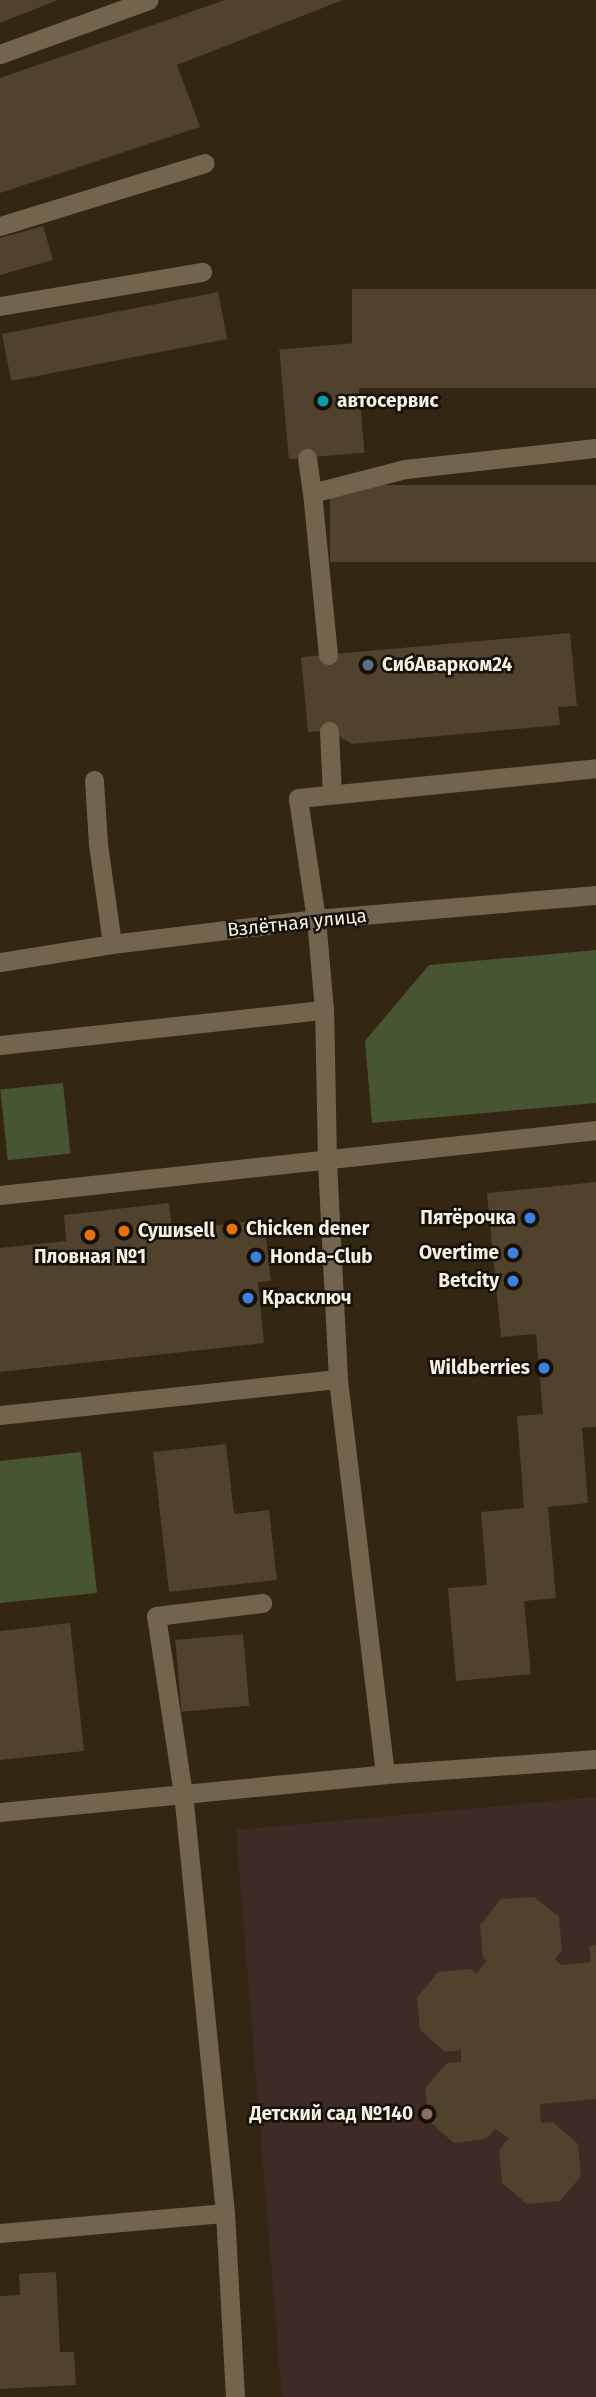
<!DOCTYPE html>
<html>
<head>
<meta charset="utf-8">
<style>
  body { margin:0 }
  #map { position:relative; width:596px; height:2397px; overflow:hidden; background:#332612; font-family:"Fira Sans",sans-serif }
  div>[style] { position:absolute }
  .education>* { inset:0; background:#3e2b25 }
  .green>* { inset:0; background:#485533; transform-origin:0 0 }
  .building>* { inset:0; background:#50422d; transform-origin:0 0 }
  .service>* { height:19px; margin:-9.5px; padding:0 9.5px; transform-origin:9.5px; border-radius:9.5px; background:#73644e }
  .secondary>* { height:19px; margin:-9.5px; padding:0 9.5px; transform-origin:9.5px; border-radius:9.5px; background:#73644e }
  .dots>* { width:19px; height:19px; translate:-50% -50%; box-sizing:border-box; border:4px solid #161108; border-radius:50% }
  span { translate:-50% -50%; white-space:nowrap; text-align:center; line-height:1.15; -webkit-text-stroke:5px #161108; paint-order:stroke }
  .poi-label { font-size:19px; color:#f8f0e3; font-weight:700 }
  .left { translate:0 -50%; text-align:left }
  .right { translate:-100% -50%; text-align:right }
  .street-label { font-size:19px; color:#f8f0e3 }
</style>
</head>
<body>
<div id="map">
  <div class="education">
    <div style="clip-path:polygon(596px 1797px,596px 2397px,282px 2397px,236px 1830px)"></div>
  </div>
  <div class="green">
    <div style="clip-path:polygon(596px 950px,596px 1103px,372px 1123px,365px 1041px,429px 965px)"></div>
    <div style="left:63px;top:1083px;width:71px;height:63px;rotate:84deg"></div>
    <div style="clip-path:polygon(81px 1452px,97px 1593px,0 1603px,0 1461px)"></div>
  </div>
  <div class="building">
    <div style="clip-path:polygon(0 0,58px 0,0 23px)"></div>
    <div style="clip-path:polygon(225px 0,343px 0,177px 65px,200px 127px,0 193px,0 78px)"></div>
    <div style="clip-path:polygon(43px 226px,53px 260px,0 275px,0 238px)"></div>
    <div style="left:596px;top:289px;width:99px;height:244px;rotate:90deg"></div>
    <div style="left:218px;top:292px;width:48px;height:220px;rotate:79deg"></div>
    <div style="left:355px;top:343px;width:110px;height:76px;rotate:85deg"></div>
    <div style="left:596px;top:485px;width:77px;height:266px;rotate:90deg"></div>
    <div style="clip-path:polygon(570px 633px,577px 706px,558px 707px,560px 725px,352px 744px,329px 731px,308px 732px,301px 657px)"></div>
    <div style="clip-path:polygon(596px 1182px,596px 1427px,582px 1428px,588px 1503px,548px 1507px,556px 1598px,524px 1601px,531px 1674px,456px 1681px,448px 1588px,487px 1585px,481px 1512px,524px 1508px,517px 1416px,543px 1414px,536px 1334px,501px 1337px,487px 1193px)"></div>
    <div style="clip-path:polygon(169px 1203px,172px 1230px,264px 1220px,271px 1281px,258px 1282px,264px 1343px,0 1372px,0 1248px,66px 1241px,64px 1215px)"></div>
    <div style="clip-path:polygon(226px 1444px,234px 1514px,269px 1510px,277px 1580px,169px 1592px,153px 1452px)"></div>
    <div style="clip-path:polygon(70px 1623px,84px 1751px,0 1760px,0 1631px)"></div>
    <div style="left:243px;top:1634px;width:72px;height:68px;rotate:85deg"></div>
    <div style="clip-path:polygon(534px 1897px,559px 1917px,562px 1950px,555px 1959px,561px 1965px,591px 1962px,589px 1946px,596px 1945px,596px 2099px,540px 2104px,541px 2123px,553px 2122px,578px 2144px,581px 2176px,560px 2201px,527px 2204px,502px 2183px,499px 2150px,509px 2138px,495px 2129px,486px 2139px,454px 2143px,429px 2121px,425px 2088px,447px 2063px,461px 2062px,461px 2050px,445px 2052px,420px 2030px,417px 1998px,438px 1972px,471px 1969px,476px 1974px,487px 1961px,483px 1958px,480px 1925px,501px 1899px)"></div>
    <div style="clip-path:polygon(56px 2272px,60px 2352px,74px 2352px,76px 2385px,0 2389px,0 2296px,20px 2295px,19px 2274px)"></div>
  </div>
  <div class="service">
    <div style="left:0;top:54px;width:158px;rotate:-20deg"></div>
    <div style="left:0;top:226px;width:214px;rotate:-17.1deg"></div>
    <div style="left:0;top:306px;width:205px;rotate:-9.6deg"></div>
    <div style="left:307px;top:458px;width:35px;rotate:82deg"></div>
    <div style="left:328px;top:655px;width:163px;rotate:-95.6deg"></div>
    <div style="left:312px;top:493px;width:96px;rotate:-14.5deg"></div>
    <div style="left:405px;top:469px;width:192px;rotate:-6.3deg"></div>
    <div style="left:329px;top:731px;width:63px;rotate:87.3deg"></div>
    <div style="left:94px;top:780px;width:64px;rotate:86.4deg"></div>
    <div style="left:98px;top:844px;width:101px;rotate:82deg"></div>
    <div style="left:0;top:1045px;width:326px;rotate:-6.2deg"></div>
    <div style="left:0;top:1195px;width:600px;rotate:-6.22deg"></div>
    <div style="left:0;top:1415px;width:340px;rotate:-6.1deg"></div>
    <div style="left:385px;top:1774px;width:398px;rotate:-96.8deg"></div>
    <div style="left:338px;top:1379px;width:219px;rotate:-92.9deg"></div>
    <div style="left:327px;top:1160px;width:150px;rotate:-91.1deg"></div>
    <div style="left:324px;top:1010px;width:91px;rotate:-95deg"></div>
    <div style="left:316px;top:919px;width:122px;rotate:-98.5deg"></div>
    <div style="left:298px;top:798px;width:300px;rotate:-5.7deg"></div>
    <div style="left:0;top:1812px;width:387px;rotate:-5.6deg"></div>
    <div style="left:385px;top:1774px;width:212px;rotate:-4.1deg"></div>
    <div style="left:0;top:2233px;width:226px;rotate:-5.1deg"></div>
    <div style="left:235px;top:2397px;width:184px;rotate:-93.1deg"></div>
    <div style="left:225px;top:2213px;width:421px;rotate:-95.7deg"></div>
    <div style="left:183px;top:1794px;width:180px;rotate:-98.6deg"></div>
    <div style="left:156px;top:1616px;width:107px;rotate:-7deg"></div>
  </div>
  <div class="secondary">
    <div style="left:0;top:962px;width:113px;rotate:-9.1deg"></div>
    <div style="left:112px;top:944px;width:206px;rotate:-7deg"></div>
    <div style="left:316px;top:919px;width:281px;rotate:-4.9deg"></div>
  </div>
  <div class="dots">
    <div style="left:323px;top:401px;background:#0f9aa8"></div>
    <div style="left:368px;top:665px;background:#5c6f8a"></div>
    <div style="left:530px;top:1218px;background:#3f7fe0"></div>
    <div style="left:232px;top:1229px;background:#e8710a"></div>
    <div style="left:124px;top:1231px;background:#e8710a"></div>
    <div style="left:90px;top:1235px;background:#e8710a"></div>
    <div style="left:513px;top:1253px;background:#3f7fe0"></div>
    <div style="left:256px;top:1257px;background:#3f7fe0"></div>
    <div style="left:513px;top:1281px;background:#3f7fe0"></div>
    <div style="left:248px;top:1298px;background:#3f7fe0"></div>
    <div style="left:544px;top:1368px;background:#3f7fe0"></div>
    <div style="left:427px;top:2114px;background:#8d6e63"></div>
  </div>
  <div class="poi-label">
    <span class="left" style="left:337px;top:401px">автосервис</span>
    <span class="left" style="left:382px;top:665px">СибАварком24</span>
    <span class="right" style="left:516px;top:1218px">Пятёрочка</span>
    <span class="left" style="left:246px;top:1229px">Chicken dener</span>
    <span class="left" style="left:138px;top:1231px">Сушиsell</span>
    <span class="right" style="left:499px;top:1253px">Overtime</span>
    <span style="left:90px;top:1257px">Пловная №1</span>
    <span class="left" style="left:270px;top:1257px">Honda-Club</span>
    <span class="right" style="left:499px;top:1281px">Betcity</span>
    <span class="left" style="left:262px;top:1298px">Красключ</span>
    <span class="right" style="left:530px;top:1368px">Wildberries</span>
    <span class="right" style="left:413px;top:2114px">Детский сад №140</span>
  </div>
  <div class="street-label">
    <span style="left:297px;top:923px;rotate:-6deg">Взлётная улица</span>
  </div>
</div>
</body>
</html>
